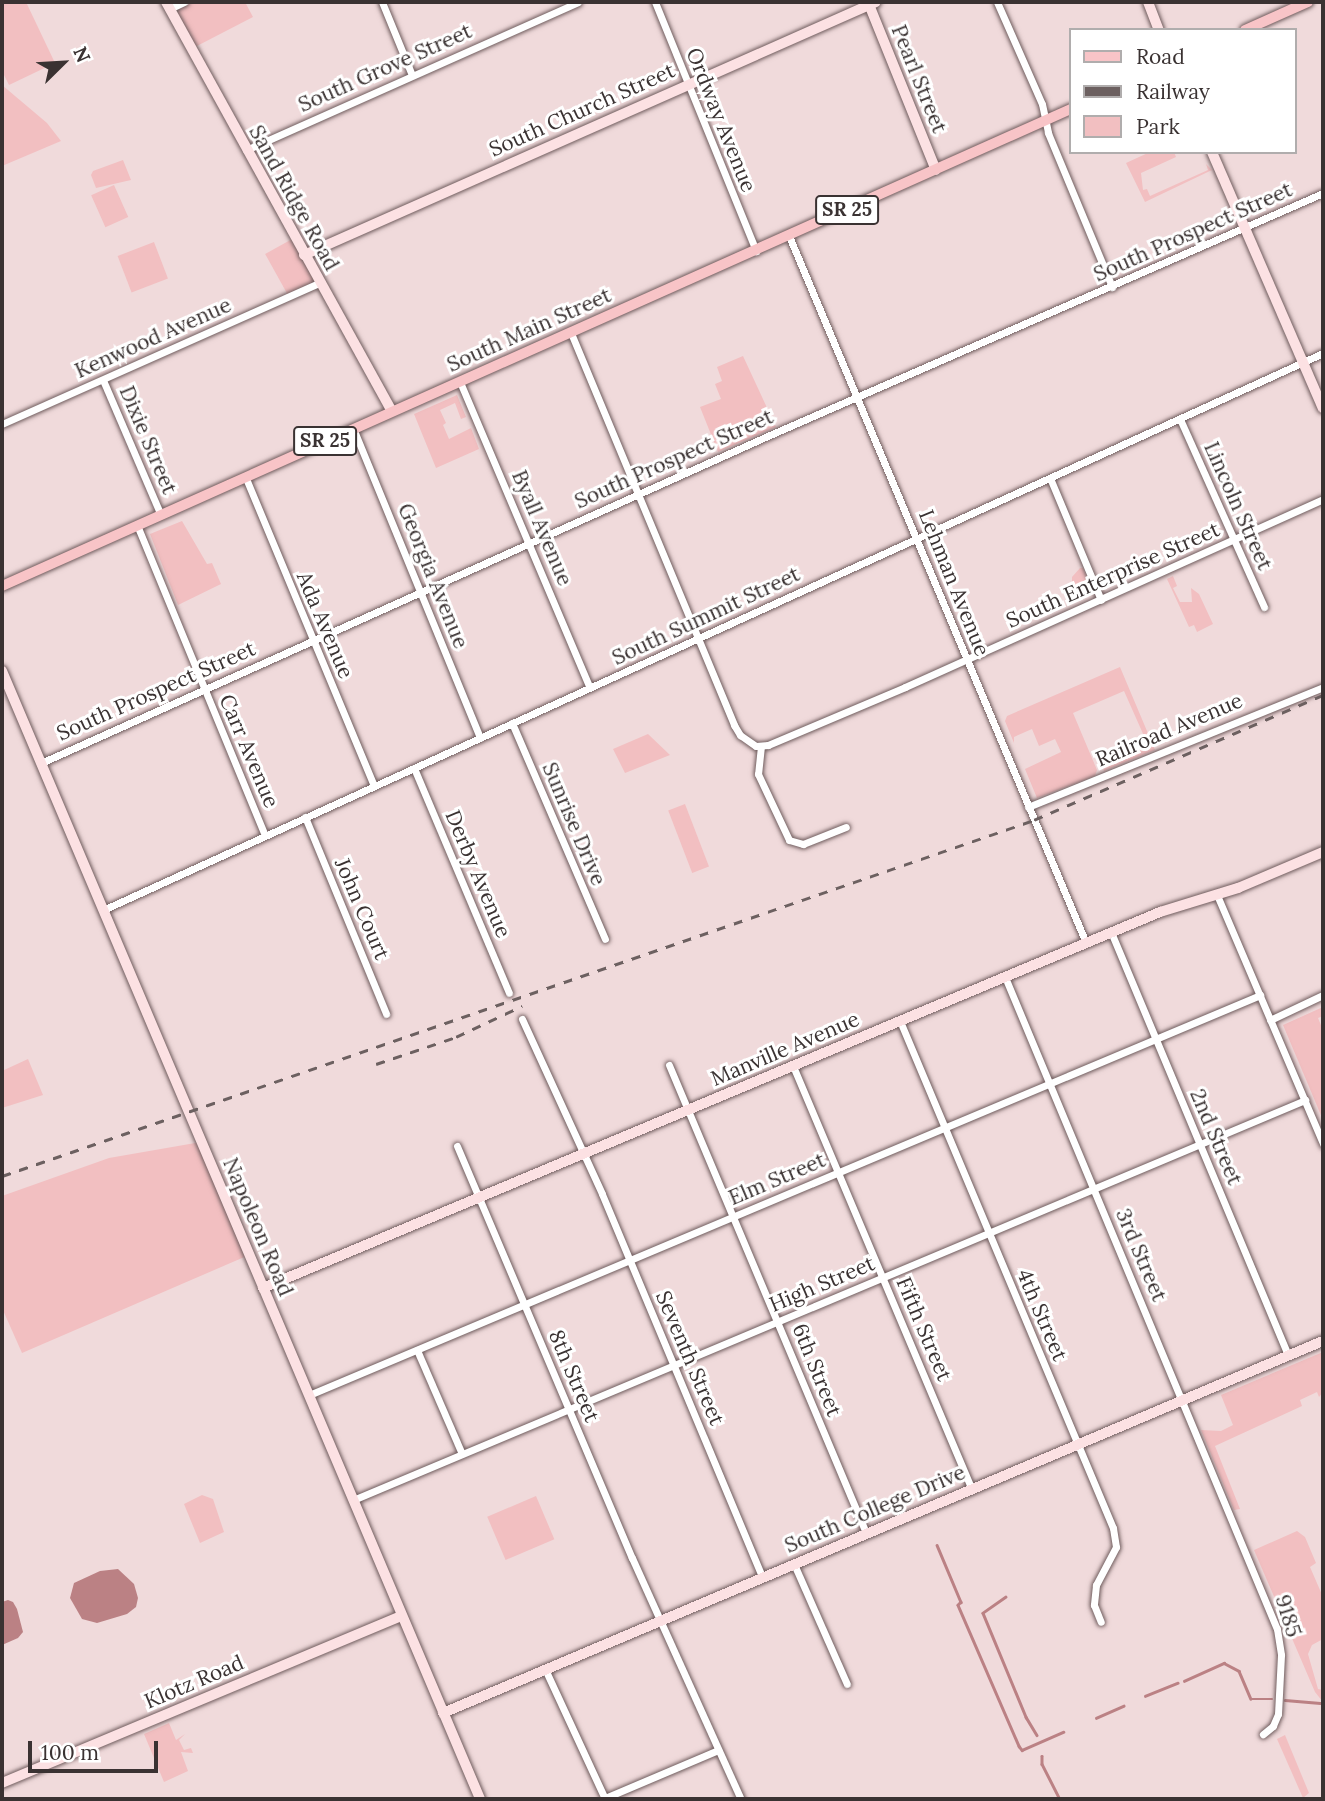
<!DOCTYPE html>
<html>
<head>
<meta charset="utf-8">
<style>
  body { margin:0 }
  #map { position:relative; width:1325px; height:1801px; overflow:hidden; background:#f0dadb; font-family:Lora,serif }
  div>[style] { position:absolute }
  .green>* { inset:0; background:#f2bfc1; transform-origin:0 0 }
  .water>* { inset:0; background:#bb8184 }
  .stream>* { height:2.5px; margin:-1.25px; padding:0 1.25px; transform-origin:1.25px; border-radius:1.25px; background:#bb8184 }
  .roads { filter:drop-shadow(0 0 2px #6f5c5d) drop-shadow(0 0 2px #6f5c5d) }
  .street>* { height:7px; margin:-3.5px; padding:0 3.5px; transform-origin:3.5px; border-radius:3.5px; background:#fff }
  .secondary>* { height:10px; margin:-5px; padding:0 5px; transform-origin:5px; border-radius:5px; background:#fce1e3 }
  .primary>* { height:10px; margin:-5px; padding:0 5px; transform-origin:5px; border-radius:5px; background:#f8c4c7 }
  .rail>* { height:2.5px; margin-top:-1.25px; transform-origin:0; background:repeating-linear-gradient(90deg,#6c6060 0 9px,transparent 0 18px) }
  span { translate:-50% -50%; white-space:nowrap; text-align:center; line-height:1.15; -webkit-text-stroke:6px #fff; paint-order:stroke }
  .shield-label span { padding:2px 5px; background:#fff; border:2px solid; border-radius:5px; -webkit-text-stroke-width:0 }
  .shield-label { font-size:19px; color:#3a3232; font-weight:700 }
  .street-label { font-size:21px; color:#3a3232 }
  .frame { position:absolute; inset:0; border:4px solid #3a3232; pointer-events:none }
  .legend { position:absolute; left:1069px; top:28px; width:228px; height:126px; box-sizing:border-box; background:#fff; border:2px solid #b0adad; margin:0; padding:9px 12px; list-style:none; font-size:21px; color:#3a3232 }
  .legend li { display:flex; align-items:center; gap:14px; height:35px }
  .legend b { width:35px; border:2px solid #b0adad }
  .north { position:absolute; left:28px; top:28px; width:70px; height:70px; -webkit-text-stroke:5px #fff; paint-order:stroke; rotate:66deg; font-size:19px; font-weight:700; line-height:28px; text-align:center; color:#3a3232 }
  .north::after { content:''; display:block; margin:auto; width:24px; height:32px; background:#3a3232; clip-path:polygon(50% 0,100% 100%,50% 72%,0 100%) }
  .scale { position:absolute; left:28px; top:1741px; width:130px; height:32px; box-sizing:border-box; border:4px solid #3a3232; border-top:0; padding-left:9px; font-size:21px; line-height:24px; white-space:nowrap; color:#3a3232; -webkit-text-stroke:5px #fff; paint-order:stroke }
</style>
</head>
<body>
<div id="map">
  <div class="green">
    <div style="clip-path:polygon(2px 2px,26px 2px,55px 63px,9px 85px,2px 71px)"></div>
    <div style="clip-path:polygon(190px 2px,245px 2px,253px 17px,195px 47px,177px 14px,180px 7px)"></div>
    <div style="clip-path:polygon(2px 85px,47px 123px,61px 141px,2px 166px)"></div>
    <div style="clip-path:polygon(1150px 152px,1174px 152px,1176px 157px,1141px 173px,1143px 190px,1147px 189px,1150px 196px,1208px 170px,1206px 164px,1212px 170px,1145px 202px,1126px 163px)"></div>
    <div style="clip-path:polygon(123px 160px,131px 180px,96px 188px,91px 175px,93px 171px)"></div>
    <div style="left:114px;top:185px;width:35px;height:25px;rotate:66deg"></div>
    <div style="left:294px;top:238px;width:51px;height:33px;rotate:61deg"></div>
    <div style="left:154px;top:242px;width:39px;height:39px;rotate:69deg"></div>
    <div style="clip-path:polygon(743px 356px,776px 427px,718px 452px,700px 407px,721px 399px,715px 384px,722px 381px,717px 367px)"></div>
    <div style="clip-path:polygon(457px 395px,466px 417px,461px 419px,455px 403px,440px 410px,446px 423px,443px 425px,449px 439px,471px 428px,479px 449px,436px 468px,414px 414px)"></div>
    <div style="clip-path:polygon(182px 521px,207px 564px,212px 563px,221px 584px,178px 605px,150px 534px)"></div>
    <div style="clip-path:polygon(1080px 568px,1083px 568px,1093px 593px,1072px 602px,1066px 589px,1072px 586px,1072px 577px)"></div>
    <div style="clip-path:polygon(1173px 576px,1177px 586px,1173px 588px,1180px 602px,1192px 602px,1191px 588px,1199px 594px,1213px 624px,1197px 632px,1194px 625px,1189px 627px,1167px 579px)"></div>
    <div style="clip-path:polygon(1120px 667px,1155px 750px,1104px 771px,1102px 765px,1148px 745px,1124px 691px,1073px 713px,1097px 770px,1095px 776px,1037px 798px,1025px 769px,1061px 752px,1055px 739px,1039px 746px,1032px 729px,1014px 737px,1014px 743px,1005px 721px,1007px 716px)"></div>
    <div style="clip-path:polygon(648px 734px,670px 755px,625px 773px,613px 749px)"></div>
    <div style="left:685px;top:804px;width:67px;height:18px;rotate:69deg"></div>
    <div style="clip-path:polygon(1323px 1007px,1323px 1016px,1318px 1018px,1323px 1030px,1323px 1120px,1283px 1025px)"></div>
    <div style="clip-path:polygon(28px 1059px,43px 1095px,2px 1108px,2px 1071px)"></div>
    <div style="clip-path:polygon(201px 1142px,249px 1255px,22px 1353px,2px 1308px,2px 1196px,109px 1158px)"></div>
    <div style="clip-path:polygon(1323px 1352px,1323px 1392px,1319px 1397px,1317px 1392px,1300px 1400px,1302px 1406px,1215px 1446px,1240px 1509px,1234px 1510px,1201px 1430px,1221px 1431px,1233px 1425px,1221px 1395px)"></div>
    <div style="clip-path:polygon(202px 1495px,213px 1499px,224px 1532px,200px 1543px,184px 1504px)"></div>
    <div style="left:536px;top:1496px;width:47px;height:53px;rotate:67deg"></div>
    <div style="clip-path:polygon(1297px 1531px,1305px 1537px,1316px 1563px,1310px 1567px,1323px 1597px,1323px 1639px,1312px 1645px,1308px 1654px,1318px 1689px,1323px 1690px,1323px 1702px,1315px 1692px,1254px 1550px)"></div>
    <div style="clip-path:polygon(169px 1723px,176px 1740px,185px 1734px,179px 1740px,184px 1750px,191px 1748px,193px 1753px,181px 1752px,188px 1771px,164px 1782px,144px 1734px)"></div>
    <div style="clip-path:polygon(1285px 1735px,1309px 1793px,1303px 1798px,1277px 1739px)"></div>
  </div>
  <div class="water">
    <div style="clip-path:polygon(118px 1569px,134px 1584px,138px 1598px,136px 1607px,127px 1614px,97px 1623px,82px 1619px,70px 1598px,74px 1583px,100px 1571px)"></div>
    <div style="clip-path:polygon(8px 1600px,13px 1602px,17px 1609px,23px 1632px,18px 1638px,2px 1645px,2px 1602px)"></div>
  </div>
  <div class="stream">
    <div style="left:937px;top:1545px;width:62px;rotate:67.2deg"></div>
    <div style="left:961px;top:1602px;width:4px;rotate:135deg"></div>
    <div style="left:958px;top:1605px;width:154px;rotate:66.6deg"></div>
    <div style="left:1019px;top:1746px;width:5px;rotate:53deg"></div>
    <div style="left:1022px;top:1750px;width:45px;rotate:-23.7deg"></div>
    <div style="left:1006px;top:1597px;width:28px;rotate:145deg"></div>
    <div style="left:983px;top:1613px;width:113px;rotate:67.5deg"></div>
    <div style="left:1026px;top:1717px;width:21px;rotate:59deg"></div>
    <div style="left:1184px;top:1681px;width:44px;rotate:-24.2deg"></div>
    <div style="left:1224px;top:1663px;width:17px;rotate:28deg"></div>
    <div style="left:1239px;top:1671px;width:30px;rotate:67deg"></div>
    <div style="left:1251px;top:1699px;width:21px"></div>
    <div style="left:1145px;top:1696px;width:35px;rotate:-22deg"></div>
    <div style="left:1285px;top:1700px;width:38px;rotate:5deg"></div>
    <div style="left:1096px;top:1718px;width:30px;rotate:-24deg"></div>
    <div style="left:1042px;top:1756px;width:8px;rotate:90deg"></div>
    <div style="left:1042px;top:1764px;width:39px;rotate:63deg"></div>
  </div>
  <div class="roads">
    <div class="street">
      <div style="left:382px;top:2px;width:79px;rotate:67.7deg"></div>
      <div style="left:655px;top:2px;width:269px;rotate:67.9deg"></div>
      <div style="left:997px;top:2px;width:111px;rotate:66.2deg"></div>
      <div style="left:1042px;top:104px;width:30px;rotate:78deg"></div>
      <div style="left:1048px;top:133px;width:167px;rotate:67.4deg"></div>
      <div style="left:169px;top:9px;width:17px;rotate:-25deg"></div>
      <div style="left:246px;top:150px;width:363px;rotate:-24deg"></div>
      <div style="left:789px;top:236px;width:767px;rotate:67.21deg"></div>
      <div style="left:571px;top:333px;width:425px;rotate:67.4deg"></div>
      <div style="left:734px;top:725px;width:12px;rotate:59deg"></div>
      <div style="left:740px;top:735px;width:19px;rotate:35deg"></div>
      <div style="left:756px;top:746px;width:12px;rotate:-5deg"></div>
      <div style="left:768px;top:745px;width:149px;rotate:-22.9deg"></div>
      <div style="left:905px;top:687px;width:458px;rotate:-24.2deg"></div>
      <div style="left:103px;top:380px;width:147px;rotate:66.8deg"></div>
      <div style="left:460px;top:382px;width:332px;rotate:67deg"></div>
      <div style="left:1180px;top:419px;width:206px;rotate:65.9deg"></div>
      <div style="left:2px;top:424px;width:347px;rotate:-24deg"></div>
      <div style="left:353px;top:428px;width:335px;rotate:67.7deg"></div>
      <div style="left:245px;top:476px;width:336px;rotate:67.4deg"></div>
      <div style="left:1050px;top:478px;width:132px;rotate:67.3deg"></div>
      <div style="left:137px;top:525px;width:335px;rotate:67.6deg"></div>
      <div style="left:512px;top:723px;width:235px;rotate:66.7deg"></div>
      <div style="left:761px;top:746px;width:28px;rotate:96deg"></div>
      <div style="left:758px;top:774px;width:73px;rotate:64.8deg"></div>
      <div style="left:789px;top:840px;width:15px;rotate:16deg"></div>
      <div style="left:803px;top:844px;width:46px;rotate:-21.6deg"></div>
      <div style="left:41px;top:763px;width:792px;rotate:-24.23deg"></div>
      <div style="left:763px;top:438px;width:611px;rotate:-23.63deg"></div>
      <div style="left:414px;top:768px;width:244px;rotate:67.1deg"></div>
      <div style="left:1028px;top:807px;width:318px;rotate:-22.1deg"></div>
      <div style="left:305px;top:817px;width:213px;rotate:67.6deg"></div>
      <div style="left:1217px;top:895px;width:271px;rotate:66.9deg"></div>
      <div style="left:103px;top:910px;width:1341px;rotate:-24.54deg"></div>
      <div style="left:1111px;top:932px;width:459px;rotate:67.3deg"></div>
      <div style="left:1005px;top:977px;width:706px;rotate:67.36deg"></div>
      <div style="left:1277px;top:1629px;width:26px;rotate:81deg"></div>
      <div style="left:1281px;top:1655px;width:59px;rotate:92.9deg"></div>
      <div style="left:1278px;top:1714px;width:13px;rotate:113deg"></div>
      <div style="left:1273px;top:1726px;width:13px;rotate:141deg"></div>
      <div style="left:522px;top:1019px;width:192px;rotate:65.4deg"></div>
      <div style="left:602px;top:1194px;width:415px;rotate:67.3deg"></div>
      <div style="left:1270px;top:1020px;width:59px;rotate:-25.3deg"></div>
      <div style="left:900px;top:1021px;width:550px;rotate:67.21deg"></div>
      <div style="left:1113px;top:1528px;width:19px;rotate:81deg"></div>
      <div style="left:1116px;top:1547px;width:43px;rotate:117.8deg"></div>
      <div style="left:1096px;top:1585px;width:20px;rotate:96deg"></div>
      <div style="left:1094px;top:1605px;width:18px;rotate:68deg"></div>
      <div style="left:669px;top:1065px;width:508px;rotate:67.17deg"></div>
      <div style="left:793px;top:1066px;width:459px;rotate:67.1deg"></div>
      <div style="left:457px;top:1146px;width:448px;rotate:67deg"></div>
      <div style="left:632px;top:1558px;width:265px;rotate:65.7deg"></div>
      <div style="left:417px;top:1350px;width:113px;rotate:66.6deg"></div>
      <div style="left:309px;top:1395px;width:1032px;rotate:-22.81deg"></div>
      <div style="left:353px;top:1500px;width:1033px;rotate:-22.79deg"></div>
      <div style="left:794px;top:1564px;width:131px;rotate:66.2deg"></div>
      <div style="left:545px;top:1669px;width:143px;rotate:65.2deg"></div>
      <div style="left:605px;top:1798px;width:123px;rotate:-23deg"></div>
    </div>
    <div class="secondary">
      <div style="left:166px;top:2px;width:467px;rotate:61.1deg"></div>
      <div style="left:868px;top:2px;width:181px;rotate:68deg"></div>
      <div style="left:1148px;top:2px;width:30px;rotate:69deg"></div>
      <div style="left:1212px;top:152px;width:279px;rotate:66.6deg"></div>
      <div style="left:304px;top:255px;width:625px;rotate:-23.86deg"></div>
      <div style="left:2px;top:671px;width:1225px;rotate:67.03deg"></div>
      <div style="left:263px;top:1288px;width:973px;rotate:-22.74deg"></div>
      <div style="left:1160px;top:912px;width:82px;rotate:-17.1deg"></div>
      <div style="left:1238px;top:888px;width:92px;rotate:-23deg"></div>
      <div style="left:443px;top:1713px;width:955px;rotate:-22.92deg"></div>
      <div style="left:2px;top:1783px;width:433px;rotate:-22.7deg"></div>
    </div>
    <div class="primary">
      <div style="left:1245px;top:30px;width:69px;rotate:-24deg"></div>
      <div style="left:2px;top:586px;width:1171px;rotate:-24.05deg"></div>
    </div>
  </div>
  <div class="rail">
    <div style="left:376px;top:1064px;width:84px;rotate:-18.6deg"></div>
    <div style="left:456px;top:1037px;width:73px;rotate:-25.2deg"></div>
    <div style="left:2px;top:1176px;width:1092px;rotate:-19.03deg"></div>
    <div style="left:1034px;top:820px;width:315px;rotate:-23.4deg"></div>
  </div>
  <div class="shield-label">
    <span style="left:847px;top:210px">SR 25</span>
    <span style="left:325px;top:441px">SR 25</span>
  </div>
  <div class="street-label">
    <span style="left:385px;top:68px;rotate:-24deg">South Grove Street</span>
    <span style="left:919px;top:79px;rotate:68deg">Pearl Street</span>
    <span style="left:582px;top:110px;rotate:-24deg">South Church Street</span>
    <span style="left:721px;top:120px;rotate:68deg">Ordway Avenue</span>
    <span style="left:294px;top:198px;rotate:61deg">Sand Ridge Road</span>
    <span style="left:1193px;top:232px;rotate:-24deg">South Prospect Street</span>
    <span style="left:529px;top:330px;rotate:-24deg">South Main Street</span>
    <span style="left:153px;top:338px;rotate:-24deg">Kenwood Avenue</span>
    <span style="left:148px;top:440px;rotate:67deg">Dixie Street</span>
    <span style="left:674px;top:459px;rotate:-24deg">South Prospect Street</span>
    <span style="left:1238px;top:506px;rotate:66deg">Lincoln Street</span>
    <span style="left:542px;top:528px;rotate:67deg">Byall Avenue</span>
    <span style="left:1113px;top:575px;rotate:-24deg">South Enterprise Street</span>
    <span style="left:433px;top:576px;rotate:68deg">Georgia Avenue</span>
    <span style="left:954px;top:583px;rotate:68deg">Lehman Avenue</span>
    <span style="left:706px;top:616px;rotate:-25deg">South Summit Street</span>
    <span style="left:325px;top:625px;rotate:67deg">Ada Avenue</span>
    <span style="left:156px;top:691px;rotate:-24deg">South Prospect Street</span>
    <span style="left:1169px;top:730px;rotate:-23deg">Railroad Avenue</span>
    <span style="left:249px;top:751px;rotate:67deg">Carr Avenue</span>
    <span style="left:574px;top:824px;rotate:67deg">Sunrise Drive</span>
    <span style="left:478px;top:874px;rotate:67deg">Derby Avenue</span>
    <span style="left:362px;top:909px;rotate:67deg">John Court</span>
    <span style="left:785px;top:1049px;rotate:-23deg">Manville Avenue</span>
    <span style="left:1216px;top:1137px;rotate:67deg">2nd Street</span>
    <span style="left:777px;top:1179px;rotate:-23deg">Elm Street</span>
    <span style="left:258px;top:1227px;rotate:67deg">Napoleon Road</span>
    <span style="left:1141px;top:1255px;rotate:67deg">3rd Street</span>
    <span style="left:822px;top:1284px;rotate:-23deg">High Street</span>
    <span style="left:1042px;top:1315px;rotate:67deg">4th Street</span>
    <span style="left:924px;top:1329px;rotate:67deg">Fifth Street</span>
    <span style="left:690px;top:1358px;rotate:67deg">Seventh Street</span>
    <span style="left:817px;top:1370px;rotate:68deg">6th Street</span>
    <span style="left:574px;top:1376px;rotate:67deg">8th Street</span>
    <span style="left:875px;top:1509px;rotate:-23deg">South College Drive</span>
    <span style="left:1288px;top:1616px;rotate:73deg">9185</span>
    <span style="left:194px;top:1682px;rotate:-23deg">Klotz Road</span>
  </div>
  <div class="frame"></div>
  <ul class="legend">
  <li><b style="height:9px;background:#f8c4c7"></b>Road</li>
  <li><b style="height:9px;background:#6c6060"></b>Railway</li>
  <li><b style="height:19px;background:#f2bfc1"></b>Park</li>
  </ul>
  <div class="north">N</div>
  <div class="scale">100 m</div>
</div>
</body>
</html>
